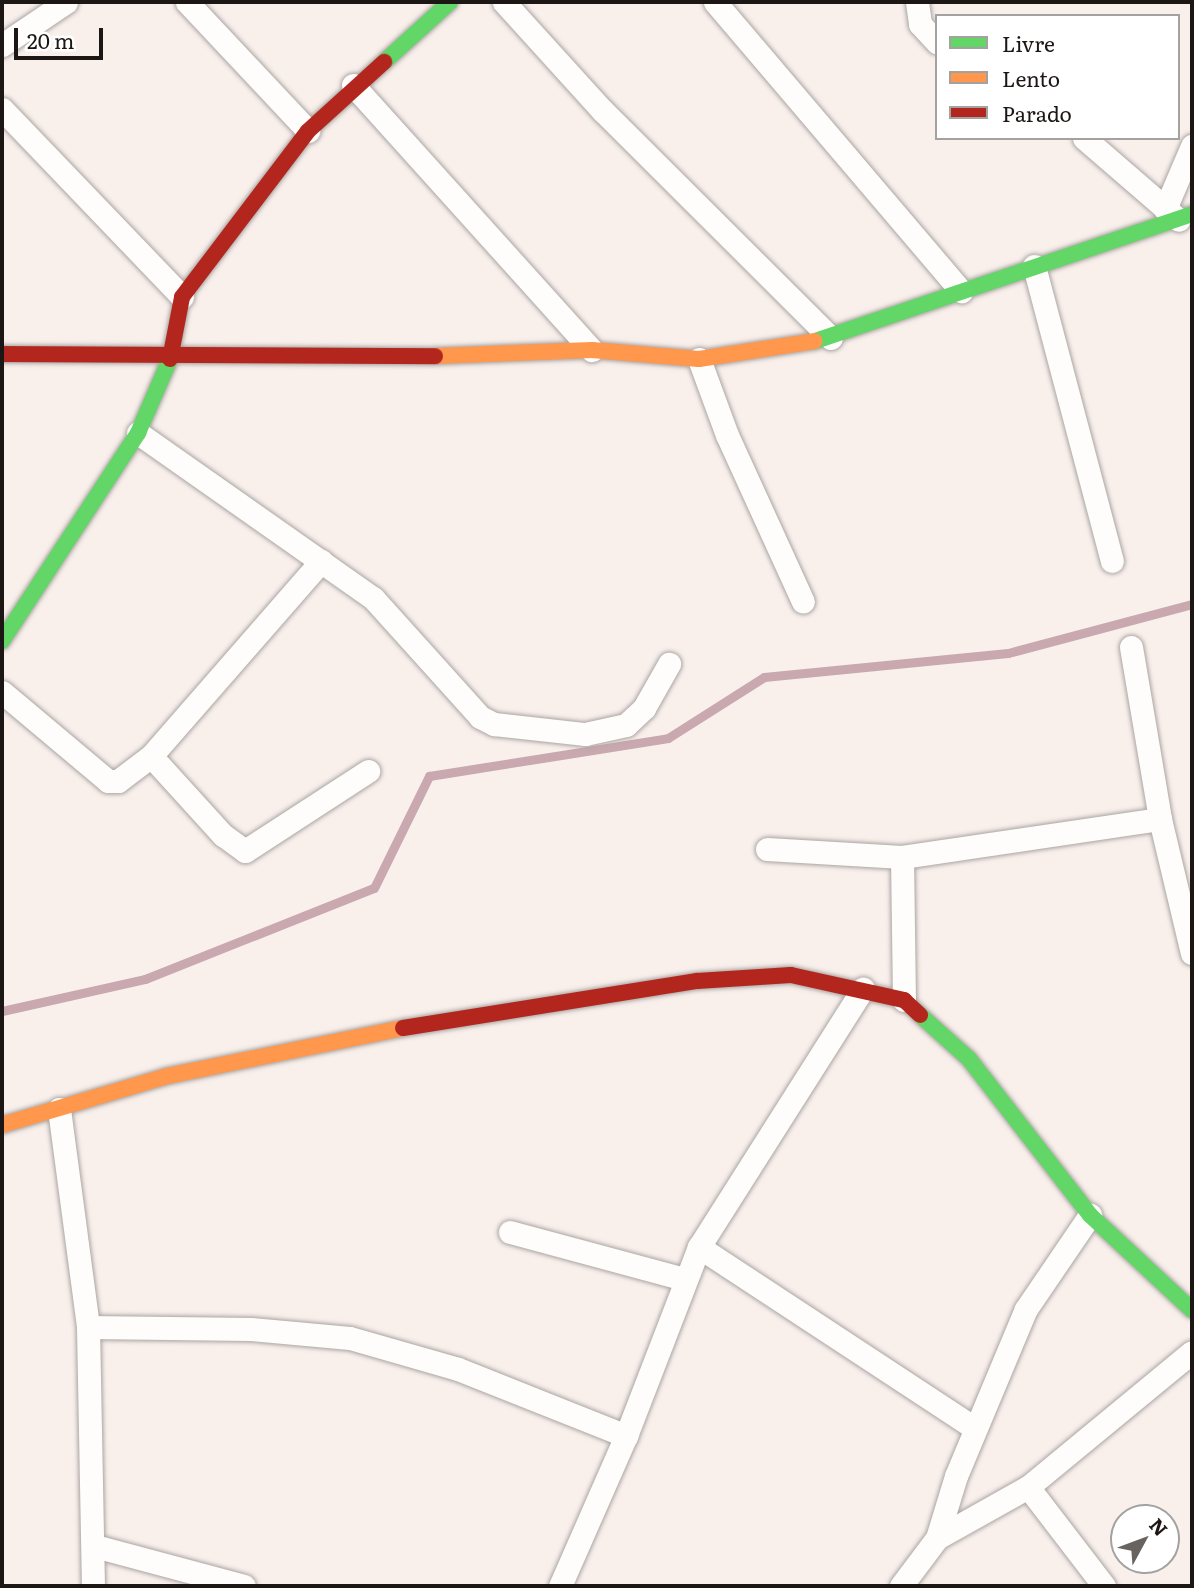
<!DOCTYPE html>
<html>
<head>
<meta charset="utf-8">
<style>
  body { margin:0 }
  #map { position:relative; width:1194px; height:1588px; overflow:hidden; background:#f9f0ec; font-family:Literata,serif }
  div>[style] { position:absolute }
  .stream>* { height:9px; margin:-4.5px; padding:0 4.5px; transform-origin:4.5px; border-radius:4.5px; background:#c9a8b0 }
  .roads { filter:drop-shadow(0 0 2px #aba5a2) drop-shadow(0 0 2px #aba5a2) }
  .street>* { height:23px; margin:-11.5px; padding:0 11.5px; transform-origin:11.5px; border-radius:11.5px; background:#fefdfc }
  .fast>* { height:16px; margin:-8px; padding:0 8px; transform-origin:8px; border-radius:8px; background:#63d668 }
  .slow>* { height:16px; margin:-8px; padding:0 8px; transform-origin:8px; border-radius:8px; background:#ff974d }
  .jam>* { height:16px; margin:-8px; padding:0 8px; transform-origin:8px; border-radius:8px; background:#b3261e }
  span { translate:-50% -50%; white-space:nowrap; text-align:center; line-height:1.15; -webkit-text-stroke:5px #fff; paint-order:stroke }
  .frame { position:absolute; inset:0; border:4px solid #1c1715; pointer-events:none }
  .legend { position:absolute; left:935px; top:14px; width:245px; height:126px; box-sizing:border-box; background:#fff; border:2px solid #a4a2a1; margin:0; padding:9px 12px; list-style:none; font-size:21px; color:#1c1715 }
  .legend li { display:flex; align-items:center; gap:14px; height:35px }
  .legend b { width:35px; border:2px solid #a4a2a1 }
  .north { position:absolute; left:1110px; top:1504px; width:70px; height:70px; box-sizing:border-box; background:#fff; border:2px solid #a4a2a1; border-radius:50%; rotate:49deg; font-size:19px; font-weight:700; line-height:28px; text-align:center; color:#1c1715 }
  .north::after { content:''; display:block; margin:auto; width:24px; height:32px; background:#696360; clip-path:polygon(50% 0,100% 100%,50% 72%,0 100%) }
  .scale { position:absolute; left:14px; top:28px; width:89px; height:32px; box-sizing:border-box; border:4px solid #1c1715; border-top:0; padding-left:9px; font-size:21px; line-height:24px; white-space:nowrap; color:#1c1715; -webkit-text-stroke:5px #fff; paint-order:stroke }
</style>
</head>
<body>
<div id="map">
  <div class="stream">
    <div style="left:2px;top:1011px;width:147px;rotate:-12.6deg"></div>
    <div style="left:145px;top:979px;width:246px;rotate:-21.7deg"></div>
    <div style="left:374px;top:888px;width:125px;rotate:-63.8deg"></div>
    <div style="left:429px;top:776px;width:242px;rotate:-9deg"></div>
    <div style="left:668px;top:738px;width:114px;rotate:-32.4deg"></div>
    <div style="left:764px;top:677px;width:245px;rotate:-5.6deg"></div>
    <div style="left:1008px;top:653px;width:190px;rotate:-14.9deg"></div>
  </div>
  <div class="roads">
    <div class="street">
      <div style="left:187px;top:2px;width:177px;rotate:46.8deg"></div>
      <div style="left:504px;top:2px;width:146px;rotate:47.8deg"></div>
      <div style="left:602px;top:110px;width:323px;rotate:44.9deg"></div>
      <div style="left:715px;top:2px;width:380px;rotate:49.6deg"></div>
      <div style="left:917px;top:2px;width:22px;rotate:82deg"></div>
      <div style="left:920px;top:24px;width:25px;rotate:47deg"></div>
      <div style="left:2px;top:45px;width:77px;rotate:-33.9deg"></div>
      <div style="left:353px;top:85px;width:357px;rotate:48deg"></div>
      <div style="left:2px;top:109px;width:260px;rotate:46.2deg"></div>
      <div style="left:1084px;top:138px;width:125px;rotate:40.8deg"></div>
      <div style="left:1165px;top:209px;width:69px;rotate:-66.8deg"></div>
      <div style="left:1034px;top:266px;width:305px;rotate:75.2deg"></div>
      <div style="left:699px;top:359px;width:81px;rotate:69.8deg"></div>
      <div style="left:727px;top:435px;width:183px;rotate:65.5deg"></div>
      <div style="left:138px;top:433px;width:287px;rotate:35.1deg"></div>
      <div style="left:373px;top:598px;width:160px;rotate:48deg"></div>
      <div style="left:480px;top:717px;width:16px;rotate:27deg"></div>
      <div style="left:494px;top:724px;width:92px;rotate:6.3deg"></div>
      <div style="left:585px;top:734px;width:42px;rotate:-12.4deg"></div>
      <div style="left:626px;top:725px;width:25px;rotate:-43deg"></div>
      <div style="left:644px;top:708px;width:51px;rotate:-60.4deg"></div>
      <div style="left:1131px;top:647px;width:174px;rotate:80.4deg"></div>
      <div style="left:1160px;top:819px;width:138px;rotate:76.6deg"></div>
      <div style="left:2px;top:692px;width:138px;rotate:40deg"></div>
      <div style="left:108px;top:781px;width:10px"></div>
      <div style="left:118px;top:781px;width:41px;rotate:-37.1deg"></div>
      <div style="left:151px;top:756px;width:259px;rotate:-48.9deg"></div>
      <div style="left:151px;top:756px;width:107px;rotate:47.7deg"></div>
      <div style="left:223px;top:835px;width:27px;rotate:36deg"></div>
      <div style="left:245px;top:851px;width:147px;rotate:-33deg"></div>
      <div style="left:767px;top:849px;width:135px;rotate:3.4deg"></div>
      <div style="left:902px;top:857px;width:261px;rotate:-8.4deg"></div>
      <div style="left:902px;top:857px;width:143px;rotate:89.2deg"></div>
      <div style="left:59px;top:1109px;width:220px;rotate:82.4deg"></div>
      <div style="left:88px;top:1327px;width:259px;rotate:88.9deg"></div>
      <div style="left:510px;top:1232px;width:180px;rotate:15.1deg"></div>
      <div style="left:699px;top:1247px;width:330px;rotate:33.3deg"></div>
      <div style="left:88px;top:1327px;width:163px;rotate:0.7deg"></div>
      <div style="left:251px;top:1329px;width:99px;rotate:5.2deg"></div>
      <div style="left:350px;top:1338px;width:112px;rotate:16deg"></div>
      <div style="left:458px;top:1369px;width:181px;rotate:21.7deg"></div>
      <div style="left:1028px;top:1487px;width:125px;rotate:52.5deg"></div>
      <div style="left:937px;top:1538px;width:65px;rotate:-73deg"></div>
      <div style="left:956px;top:1476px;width:181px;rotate:-67.3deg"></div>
      <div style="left:1026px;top:1309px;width:114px;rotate:-55.8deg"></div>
      <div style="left:95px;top:1546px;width:154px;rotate:15deg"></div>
      <div style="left:560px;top:1586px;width:164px;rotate:-66.3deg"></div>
      <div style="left:626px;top:1436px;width:203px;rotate:-68.9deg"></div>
      <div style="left:699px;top:1247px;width:306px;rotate:-57.6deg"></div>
      <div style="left:901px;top:1586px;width:60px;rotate:-53.1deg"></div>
      <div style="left:937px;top:1538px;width:104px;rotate:-29.3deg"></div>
      <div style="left:1028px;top:1487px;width:212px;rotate:-39.5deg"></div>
    </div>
    <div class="fast">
      <div style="left:384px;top:62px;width:89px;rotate:-42.3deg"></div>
      <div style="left:815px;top:341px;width:398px;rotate:-18.6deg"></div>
      <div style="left:2px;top:641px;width:249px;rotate:-56.8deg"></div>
      <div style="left:138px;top:433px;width:81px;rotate:-66.6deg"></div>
      <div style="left:920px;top:1015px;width:66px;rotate:41.9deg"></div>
      <div style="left:969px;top:1059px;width:197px;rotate:52.2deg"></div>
      <div style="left:1090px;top:1215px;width:139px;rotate:43deg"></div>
    </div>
    <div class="slow">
      <div style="left:435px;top:356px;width:157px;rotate:-2.2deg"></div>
      <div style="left:592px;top:350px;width:107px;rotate:4.8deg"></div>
      <div style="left:699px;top:359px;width:117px;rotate:-8.8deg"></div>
      <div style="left:2px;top:1125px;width:172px;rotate:-16.5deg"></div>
      <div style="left:167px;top:1076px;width:241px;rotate:-11.5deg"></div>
    </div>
    <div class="jam">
      <div style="left:2px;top:354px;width:433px;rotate:0.3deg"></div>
      <div style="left:170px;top:359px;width:63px;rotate:-79deg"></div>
      <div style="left:182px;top:297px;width:208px;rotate:-52.8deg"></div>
      <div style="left:308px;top:131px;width:103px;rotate:-42.2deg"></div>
      <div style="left:403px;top:1028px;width:298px;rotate:-9.1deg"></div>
      <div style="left:697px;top:981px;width:94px;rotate:-3.7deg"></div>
      <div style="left:791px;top:975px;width:116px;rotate:12.5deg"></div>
      <div style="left:904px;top:1000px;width:22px;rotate:43deg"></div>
    </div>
  </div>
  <div class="frame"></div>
  <ul class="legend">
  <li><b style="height:9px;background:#63d668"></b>Livre</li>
  <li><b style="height:9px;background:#ff974d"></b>Lento</li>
  <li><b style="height:9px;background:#b3261e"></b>Parado</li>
  </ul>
  <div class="north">N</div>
  <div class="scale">20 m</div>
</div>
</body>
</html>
